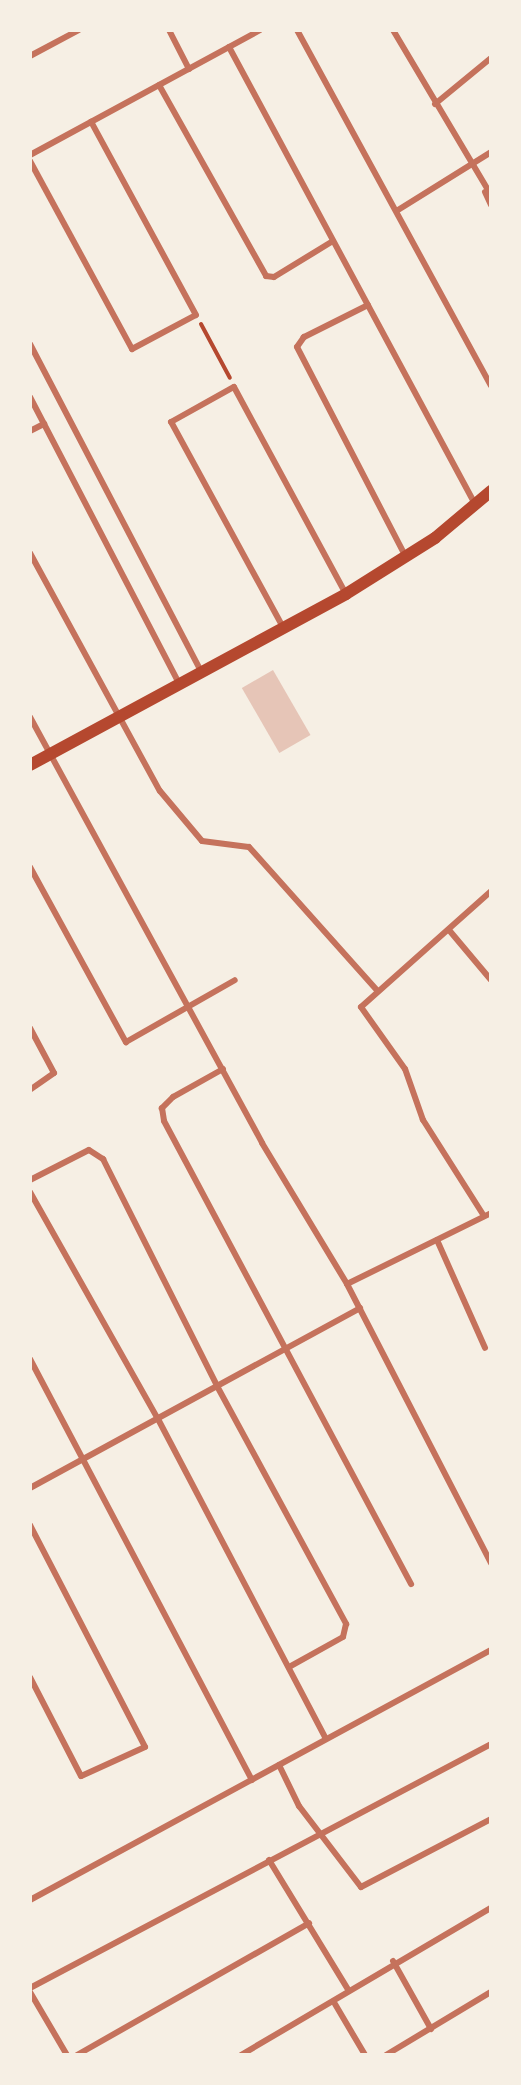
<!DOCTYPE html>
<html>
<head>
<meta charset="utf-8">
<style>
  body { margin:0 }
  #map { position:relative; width:521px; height:2085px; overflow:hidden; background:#f6efe4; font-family:Rubik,sans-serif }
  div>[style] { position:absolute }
  .building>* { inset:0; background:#e6c5b7; transform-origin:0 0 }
  .path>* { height:4px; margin:-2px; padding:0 2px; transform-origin:2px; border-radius:2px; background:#b5482f }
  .minor>* { height:6px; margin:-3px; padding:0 3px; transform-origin:3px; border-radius:3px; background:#c5725c }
  .secondary>* { height:12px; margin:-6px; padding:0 6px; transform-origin:6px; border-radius:6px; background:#b5482f }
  span { translate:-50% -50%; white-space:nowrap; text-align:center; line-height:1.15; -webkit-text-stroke:6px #f6efe4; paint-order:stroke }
  .frame { position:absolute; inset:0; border:32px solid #f6efe4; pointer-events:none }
</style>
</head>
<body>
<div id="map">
  <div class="building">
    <div style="left:273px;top:670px;width:75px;height:36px;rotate:60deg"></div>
  </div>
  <div class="path">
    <div style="left:201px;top:324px;width:61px;rotate:61.8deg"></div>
  </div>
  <div class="minor">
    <div style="left:169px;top:30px;width:44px;rotate:62.9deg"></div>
    <div style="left:297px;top:30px;width:405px;rotate:61.4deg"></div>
    <div style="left:393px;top:30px;width:192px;rotate:59.3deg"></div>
    <div style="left:229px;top:47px;width:519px;rotate:61.71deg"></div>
    <div style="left:30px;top:56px;width:55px;rotate:-28deg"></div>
    <div style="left:159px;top:85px;width:219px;rotate:60.7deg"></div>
    <div style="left:266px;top:276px;width:8px;rotate:7deg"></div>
    <div style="left:274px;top:277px;width:69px;rotate:-31.4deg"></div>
    <div style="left:435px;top:104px;width:72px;rotate:-39.4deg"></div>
    <div style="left:30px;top:155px;width:262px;rotate:-28.5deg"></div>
    <div style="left:30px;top:161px;width:214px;rotate:61.5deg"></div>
    <div style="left:132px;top:349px;width:72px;rotate:-28deg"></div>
    <div style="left:196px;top:315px;width:220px;rotate:-118.5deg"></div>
    <div style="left:485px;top:192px;width:14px;rotate:65deg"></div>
    <div style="left:398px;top:210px;width:110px;rotate:-31.9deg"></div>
    <div style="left:368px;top:305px;width:72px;rotate:153.4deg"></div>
    <div style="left:304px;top:337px;width:12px;rotate:125deg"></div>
    <div style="left:297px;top:347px;width:237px;rotate:62.6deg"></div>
    <div style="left:30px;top:344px;width:371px;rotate:62.4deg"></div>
    <div style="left:30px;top:397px;width:325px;rotate:62.5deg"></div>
    <div style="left:30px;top:431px;width:16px;rotate:-27deg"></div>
    <div style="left:30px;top:553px;width:271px;rotate:61.4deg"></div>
    <div style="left:160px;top:791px;width:65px;rotate:50deg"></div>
    <div style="left:202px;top:841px;width:47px;rotate:7.3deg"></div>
    <div style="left:249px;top:847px;width:192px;rotate:48.2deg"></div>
    <div style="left:284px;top:629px;width:236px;rotate:-118.6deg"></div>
    <div style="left:171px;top:422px;width:72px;rotate:-29.1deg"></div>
    <div style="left:234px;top:387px;width:235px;rotate:61.6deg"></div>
    <div style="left:30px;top:717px;width:485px;rotate:61.4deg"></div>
    <div style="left:262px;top:1143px;width:165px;rotate:58.9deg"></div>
    <div style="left:347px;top:1284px;width:314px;rotate:62.7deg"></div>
    <div style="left:30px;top:867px;width:200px;rotate:61.3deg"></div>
    <div style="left:126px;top:1042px;width:125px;rotate:-29.6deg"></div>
    <div style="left:449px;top:930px;width:65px;rotate:50deg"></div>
    <div style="left:30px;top:1028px;width:51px;rotate:61.9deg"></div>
    <div style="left:54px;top:1073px;width:29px;rotate:145deg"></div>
    <div style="left:223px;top:1069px;width:57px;rotate:150.8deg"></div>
    <div style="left:173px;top:1097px;width:16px;rotate:135deg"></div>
    <div style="left:162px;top:1108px;width:13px;rotate:81deg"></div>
    <div style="left:164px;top:1121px;width:525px;rotate:61.92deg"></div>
    <div style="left:30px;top:1180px;width:66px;rotate:-27deg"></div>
    <div style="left:89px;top:1150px;width:17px;rotate:33deg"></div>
    <div style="left:103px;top:1159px;width:254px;rotate:63.3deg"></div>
    <div style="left:217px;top:1386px;width:271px;rotate:61.5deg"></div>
    <div style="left:346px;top:1624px;width:13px;rotate:103deg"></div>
    <div style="left:343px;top:1637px;width:62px;rotate:150.9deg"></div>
    <div style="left:30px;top:1192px;width:261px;rotate:60.6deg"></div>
    <div style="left:158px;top:1419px;width:361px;rotate:62.3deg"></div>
    <div style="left:484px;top:1216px;width:114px;rotate:-122.4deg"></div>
    <div style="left:423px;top:1120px;width:54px;rotate:-109.4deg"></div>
    <div style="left:405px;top:1069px;width:76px;rotate:-125.4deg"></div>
    <div style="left:361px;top:1007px;width:174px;rotate:-41.7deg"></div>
    <div style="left:437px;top:1240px;width:118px;rotate:66deg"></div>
    <div style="left:347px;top:1284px;width:161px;rotate:-26.2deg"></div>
    <div style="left:30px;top:1359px;width:476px;rotate:62.2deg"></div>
    <div style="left:30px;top:1488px;width:376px;rotate:-28.6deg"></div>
    <div style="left:30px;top:1525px;width:250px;rotate:62.6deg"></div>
    <div style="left:145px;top:1747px;width:70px;rotate:155.6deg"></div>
    <div style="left:81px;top:1776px;width:111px;rotate:-117.3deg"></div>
    <div style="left:279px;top:1765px;width:46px;rotate:64deg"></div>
    <div style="left:299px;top:1806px;width:102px;rotate:52.6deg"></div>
    <div style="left:361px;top:1887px;width:147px;rotate:-27.6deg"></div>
    <div style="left:269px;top:1860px;width:153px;rotate:58.6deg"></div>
    <div style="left:30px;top:1900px;width:524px;rotate:-28.47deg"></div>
    <div style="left:393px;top:1961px;width:78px;rotate:60.8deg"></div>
    <div style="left:30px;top:1988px;width:522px;rotate:-27.89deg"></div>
    <div style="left:30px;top:1992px;width:73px;rotate:59.6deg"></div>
    <div style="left:335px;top:2004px;width:59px;rotate:59.5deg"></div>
    <div style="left:77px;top:2055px;width:267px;rotate:-29.6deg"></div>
    <div style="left:241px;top:2055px;width:290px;rotate:-30.5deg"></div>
    <div style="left:386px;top:2055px;width:122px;rotate:-31deg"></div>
  </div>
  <div class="secondary">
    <div style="left:30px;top:765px;width:359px;rotate:-28.4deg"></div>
    <div style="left:346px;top:594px;width:105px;rotate:-32.2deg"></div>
    <div style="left:435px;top:538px;width:73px;rotate:-40deg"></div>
  </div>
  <div class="frame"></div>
</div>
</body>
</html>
